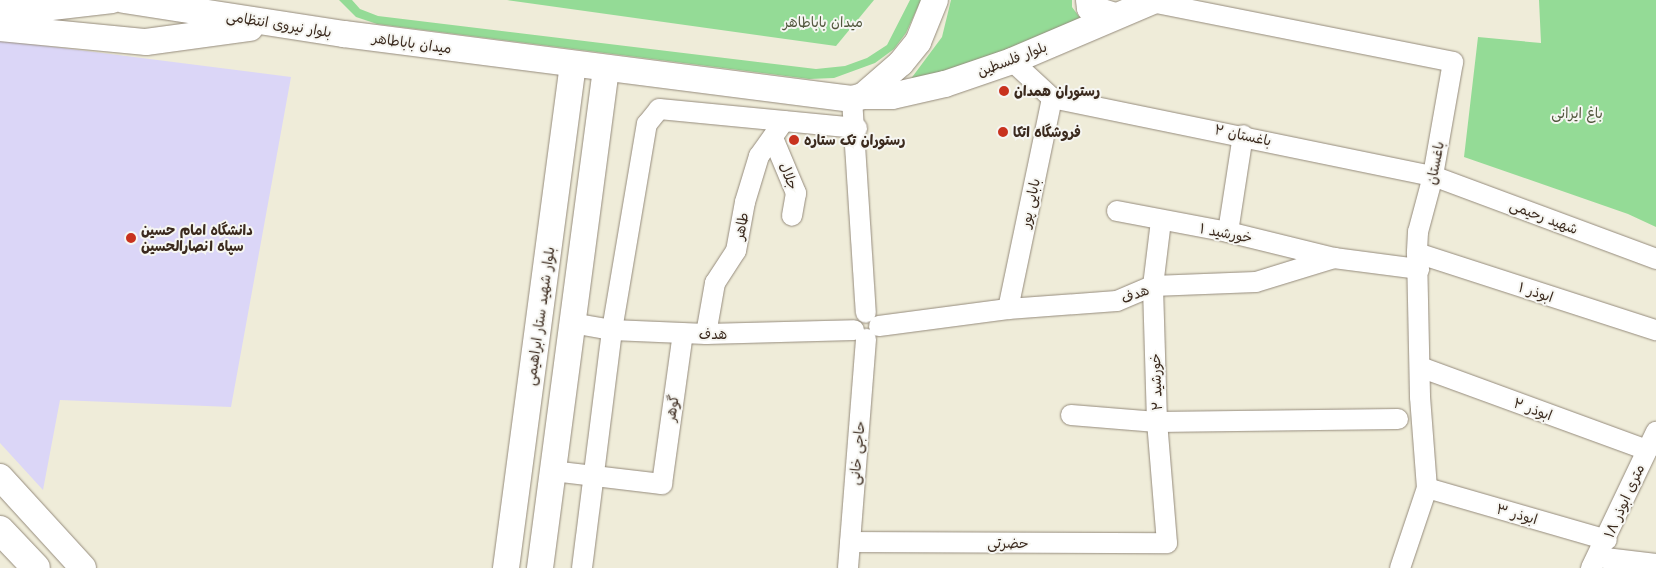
<!DOCTYPE html>
<html>
<head>
<meta charset="utf-8">
<style>
  body { margin:0 }
  #map { position:relative; width:1656px; height:568px; overflow:hidden; background:#efecd9; font-family:"Playpen Sans","Playpen Sans Arabic",sans-serif }
  div>[style] { position:absolute }
  .built>* { inset:0; background:#dbd6f7 }
  .green>* { inset:0; background:#94db96 }
  .roads { filter:drop-shadow(0 0 1px #958b7c) drop-shadow(0 0 1px #958b7c) }
  .minor>* { height:20px; margin:-10px; padding:0 10px; transform-origin:10px; border-radius:10px; background:#fff }
  .major>* { height:26px; margin:-13px; padding:0 13px; transform-origin:13px; border-radius:13px; background:#fff }
  .highway>* { height:28px; margin:-14px; padding:0 14px; transform-origin:14px; border-radius:14px; background:#fff }
  .dots>* { width:14px; height:14px; translate:-50% -50%; box-sizing:border-box; border:2px solid #f6f6f2; border-radius:50% }
  span { translate:-50% -50%; white-space:nowrap; text-align:center; line-height:1.15; -webkit-text-stroke:4px #f6f6f2; paint-order:stroke }
  .park-label { font-size:14px; color:#51563c }
  .street-label { font-size:14px; color:#3b2a1e }
  .poi-label { font-size:14px; color:#3b2a1e; font-weight:700 }
  .left { translate:0 -50%; text-align:left }
</style>
</head>
<body>
<div id="map">
  <div class="built">
    <div style="clip-path:polygon(0 40px,291px 77px,231px 407px,60px 400px,43px 490px,0 443px)"></div>
  </div>
  <div class="green">
    <div style="clip-path:polygon(339px 0,352px 0,360px 9px,378px 16px,816px 69px,845px 66px,867px 58px,887px 45px,910px 0,921px 0,906px 33px,894px 49px,875px 63px,834px 78px,809px 79px,377px 24px,356px 17px)"></div>
    <div style="clip-path:polygon(507px 0,874px 0,836px 46px)"></div>
    <div style="clip-path:polygon(951px 0,1072px 0,1072px 7px,1083px 22px,941px 78px,910px 80px,942px 37px)"></div>
    <div style="clip-path:polygon(1539px 0,1656px 0,1656px 227px,1628px 214px,1464px 157px,1478px 37px,1541px 43px)"></div>
  </div>
  <div class="roads">
    <div class="minor">
      <div style="left:1151px;top:2px;width:308px;rotate:11.2deg"></div>
      <div style="left:1453px;top:62px;width:116px;rotate:100deg"></div>
      <div style="left:1433px;top:176px;width:58px;rotate:105deg"></div>
      <div style="left:1418px;top:232px;width:21px;rotate:93deg"></div>
      <div style="left:1417px;top:253px;width:144px;rotate:88.8deg"></div>
      <div style="left:1420px;top:397px;width:91px;rotate:85.6deg"></div>
      <div style="left:1427px;top:488px;width:84px;rotate:108.6deg"></div>
      <div style="left:1012px;top:61px;width:54px;rotate:42.8deg"></div>
      <div style="left:1052px;top:98px;width:389px;rotate:11.6deg"></div>
      <div style="left:1433px;top:176px;width:238px;rotate:20.4deg"></div>
      <div style="left:852px;top:99px;width:214px;rotate:86.3deg"></div>
      <div style="left:773px;top:138px;width:60px;rotate:67.3deg"></div>
      <div style="left:796px;top:193px;width:23px;rotate:100deg"></div>
      <div style="left:1117px;top:211px;width:113px;rotate:10.7deg"></div>
      <div style="left:1228px;top:232px;width:109px;rotate:13.8deg"></div>
      <div style="left:1228px;top:232px;width:98px;rotate:-81.2deg"></div>
      <div style="left:1417px;top:253px;width:251px;rotate:17.9deg"></div>
      <div style="left:1008px;top:309px;width:216px;rotate:-78.2deg"></div>
      <div style="left:572px;top:323px;width:41px;rotate:9.9deg"></div>
      <div style="left:612px;top:330px;width:94px;rotate:2.4deg"></div>
      <div style="left:706px;top:334px;width:148px;rotate:-1.5deg"></div>
      <div style="left:879px;top:326px;width:130px;rotate:-7.5deg"></div>
      <div style="left:1008px;top:309px;width:109px;rotate:-4.2deg"></div>
      <div style="left:1117px;top:301px;width:39px;rotate:-23deg"></div>
      <div style="left:1153px;top:286px;width:103px;rotate:-2.2deg"></div>
      <div style="left:1256px;top:282px;width:82px;rotate:-17.1deg"></div>
      <div style="left:1334px;top:258px;width:86px;rotate:7.4deg"></div>
      <div style="left:706px;top:334px;width:52px;rotate:-80deg"></div>
      <div style="left:715px;top:283px;width:38px;rotate:-57deg"></div>
      <div style="left:736px;top:251px;width:50px;rotate:-79.6deg"></div>
      <div style="left:745px;top:202px;width:48px;rotate:-73.1deg"></div>
      <div style="left:759px;top:156px;width:43px;rotate:-54.5deg"></div>
      <div style="left:1420px;top:367px;width:242px;rotate:20.1deg"></div>
      <div style="left:1071px;top:415px;width:86px;rotate:4.7deg"></div>
      <div style="left:1157px;top:422px;width:241px;rotate:-0.7deg"></div>
      <div style="left:553px;top:471px;width:110px;rotate:6.8deg"></div>
      <div style="left:662px;top:484px;width:152px;rotate:-82.1deg"></div>
      <div style="left:1427px;top:488px;width:187px;rotate:16.1deg"></div>
      <div style="left:850px;top:542px;width:317px;rotate:0.2deg"></div>
      <div style="left:1167px;top:543px;width:121px;rotate:-94.7deg"></div>
      <div style="left:1157px;top:422px;width:136px;rotate:-91.7deg"></div>
      <div style="left:1153px;top:286px;width:65px;rotate:-83deg"></div>
      <div style="left:1597px;top:557px;width:59px;rotate:6.8deg"></div>
      <div style="left:582px;top:568px;width:240px;rotate:-82.8deg"></div>
      <div style="left:612px;top:330px;width:209px;rotate:-80.4deg"></div>
      <div style="left:647px;top:124px;width:19px;rotate:-51deg"></div>
      <div style="left:659px;top:109px;width:199px;rotate:5.5deg"></div>
      <div style="left:848px;top:568px;width:230px;rotate:-85.5deg"></div>
      <div style="left:1591px;top:568px;width:151px;rotate:-64.5deg"></div>
    </div>
    <div class="major">
      <div style="left:124px;top:0;width:223px;rotate:8.8deg"></div>
      <div style="left:344px;top:34px;width:512px;rotate:7.29deg"></div>
      <div style="left:852px;top:99px;width:11px;rotate:-15deg"></div>
      <div style="left:863px;top:96px;width:50px;rotate:-41deg"></div>
      <div style="left:901px;top:63px;width:27px;rotate:-51deg"></div>
      <div style="left:918px;top:42px;width:45px;rotate:-68deg"></div>
      <div style="left:1089px;top:0;width:8px;rotate:83deg"></div>
      <div style="left:1090px;top:8px;width:25px;rotate:18deg"></div>
      <div style="left:0;top:13px;width:113px;rotate:-6.6deg"></div>
      <div style="left:0;top:28px;width:147px;rotate:5.5deg"></div>
      <div style="left:146px;top:42px;width:105px;rotate:-7.7deg"></div>
      <div style="left:863px;top:96px;width:29px"></div>
      <div style="left:892px;top:96px;width:54px;rotate:-12.8deg"></div>
      <div style="left:945px;top:84px;width:71px;rotate:-18.9deg"></div>
      <div style="left:1012px;top:61px;width:155px;rotate:-23.1deg"></div>
      <div style="left:0;top:477px;width:123px;rotate:47.6deg"></div>
      <div style="left:506px;top:568px;width:508px;rotate:-82.43deg"></div>
      <div style="left:540px;top:568px;width:503px;rotate:-82.47deg"></div>
    </div>
    <div class="highway">
      <div style="left:0;top:530px;width:52px;rotate:46.5deg"></div>
    </div>
  </div>
  <div class="dots">
    <div style="left:1004px;top:91px;background:#c8321e"></div>
    <div style="left:1003px;top:132px;background:#c8321e"></div>
    <div style="left:794px;top:140px;background:#c8321e"></div>
    <div style="left:131px;top:238px;background:#c8321e"></div>
  </div>
  <div class="park-label">
    <span style="left:823px;top:22px">میدان باباطاهر</span>
    <span style="left:1577px;top:113px">باغ ایرانی</span>
  </div>
  <div class="street-label">
    <span style="left:279px;top:24px;rotate:9deg">بلوار نیروی انتظامی</span>
    <span style="left:412px;top:43px;rotate:8deg">میدان باباطاهر</span>
    <span style="left:1012px;top:59px;rotate:-21deg">بلوار فلسطین</span>
    <span style="left:1243px;top:135px;rotate:12deg">باغستان ۲</span>
    <span style="left:1435px;top:163px;rotate:-79deg">باغستان</span>
    <span style="left:789px;top:176px;rotate:69deg">جلال</span>
    <span style="left:1030px;top:203px;rotate:-78deg">بابایی پور</span>
    <span style="left:1544px;top:217px;rotate:21deg">شهید رحیمی</span>
    <span style="left:741px;top:226px;rotate:-80deg">طاهر</span>
    <span style="left:1226px;top:233px;rotate:11deg">خورشید ۱</span>
    <span style="left:1536px;top:292px;rotate:18deg">ابوذر ۱</span>
    <span style="left:1135px;top:294px;rotate:-21deg">هدف</span>
    <span style="left:540px;top:316px;rotate:-82deg">بلوار شهید ستار ابراهیمی</span>
    <span style="left:713px;top:334px">هدف</span>
    <span style="left:1156px;top:382px;rotate:-92deg">خورشید ۲</span>
    <span style="left:672px;top:408px;rotate:-81deg">گوهر</span>
    <span style="left:1533px;top:409px;rotate:20deg">ابوذر ۲</span>
    <span style="left:857px;top:453px;rotate:-85deg">حاجی خانی</span>
    <span style="left:1624px;top:501px;rotate:-66deg">۱۸ متری ابوذر</span>
    <span style="left:1517px;top:514px;rotate:16deg">ابوذر ۳</span>
    <span style="left:1008px;top:543px">حضرتی</span>
  </div>
  <div class="poi-label">
    <span class="left" style="left:1014px;top:91px">رستوران همدان</span>
    <span class="left" style="left:1013px;top:132px">فروشگاه اتکا</span>
    <span class="left" style="left:804px;top:140px">رستوران تک ستاره</span>
    <span class="left" style="left:141px;top:238px">دانشگاه امام حسین<br>سپاه انصارالحسین</span>
  </div>
</div>
</body>
</html>
